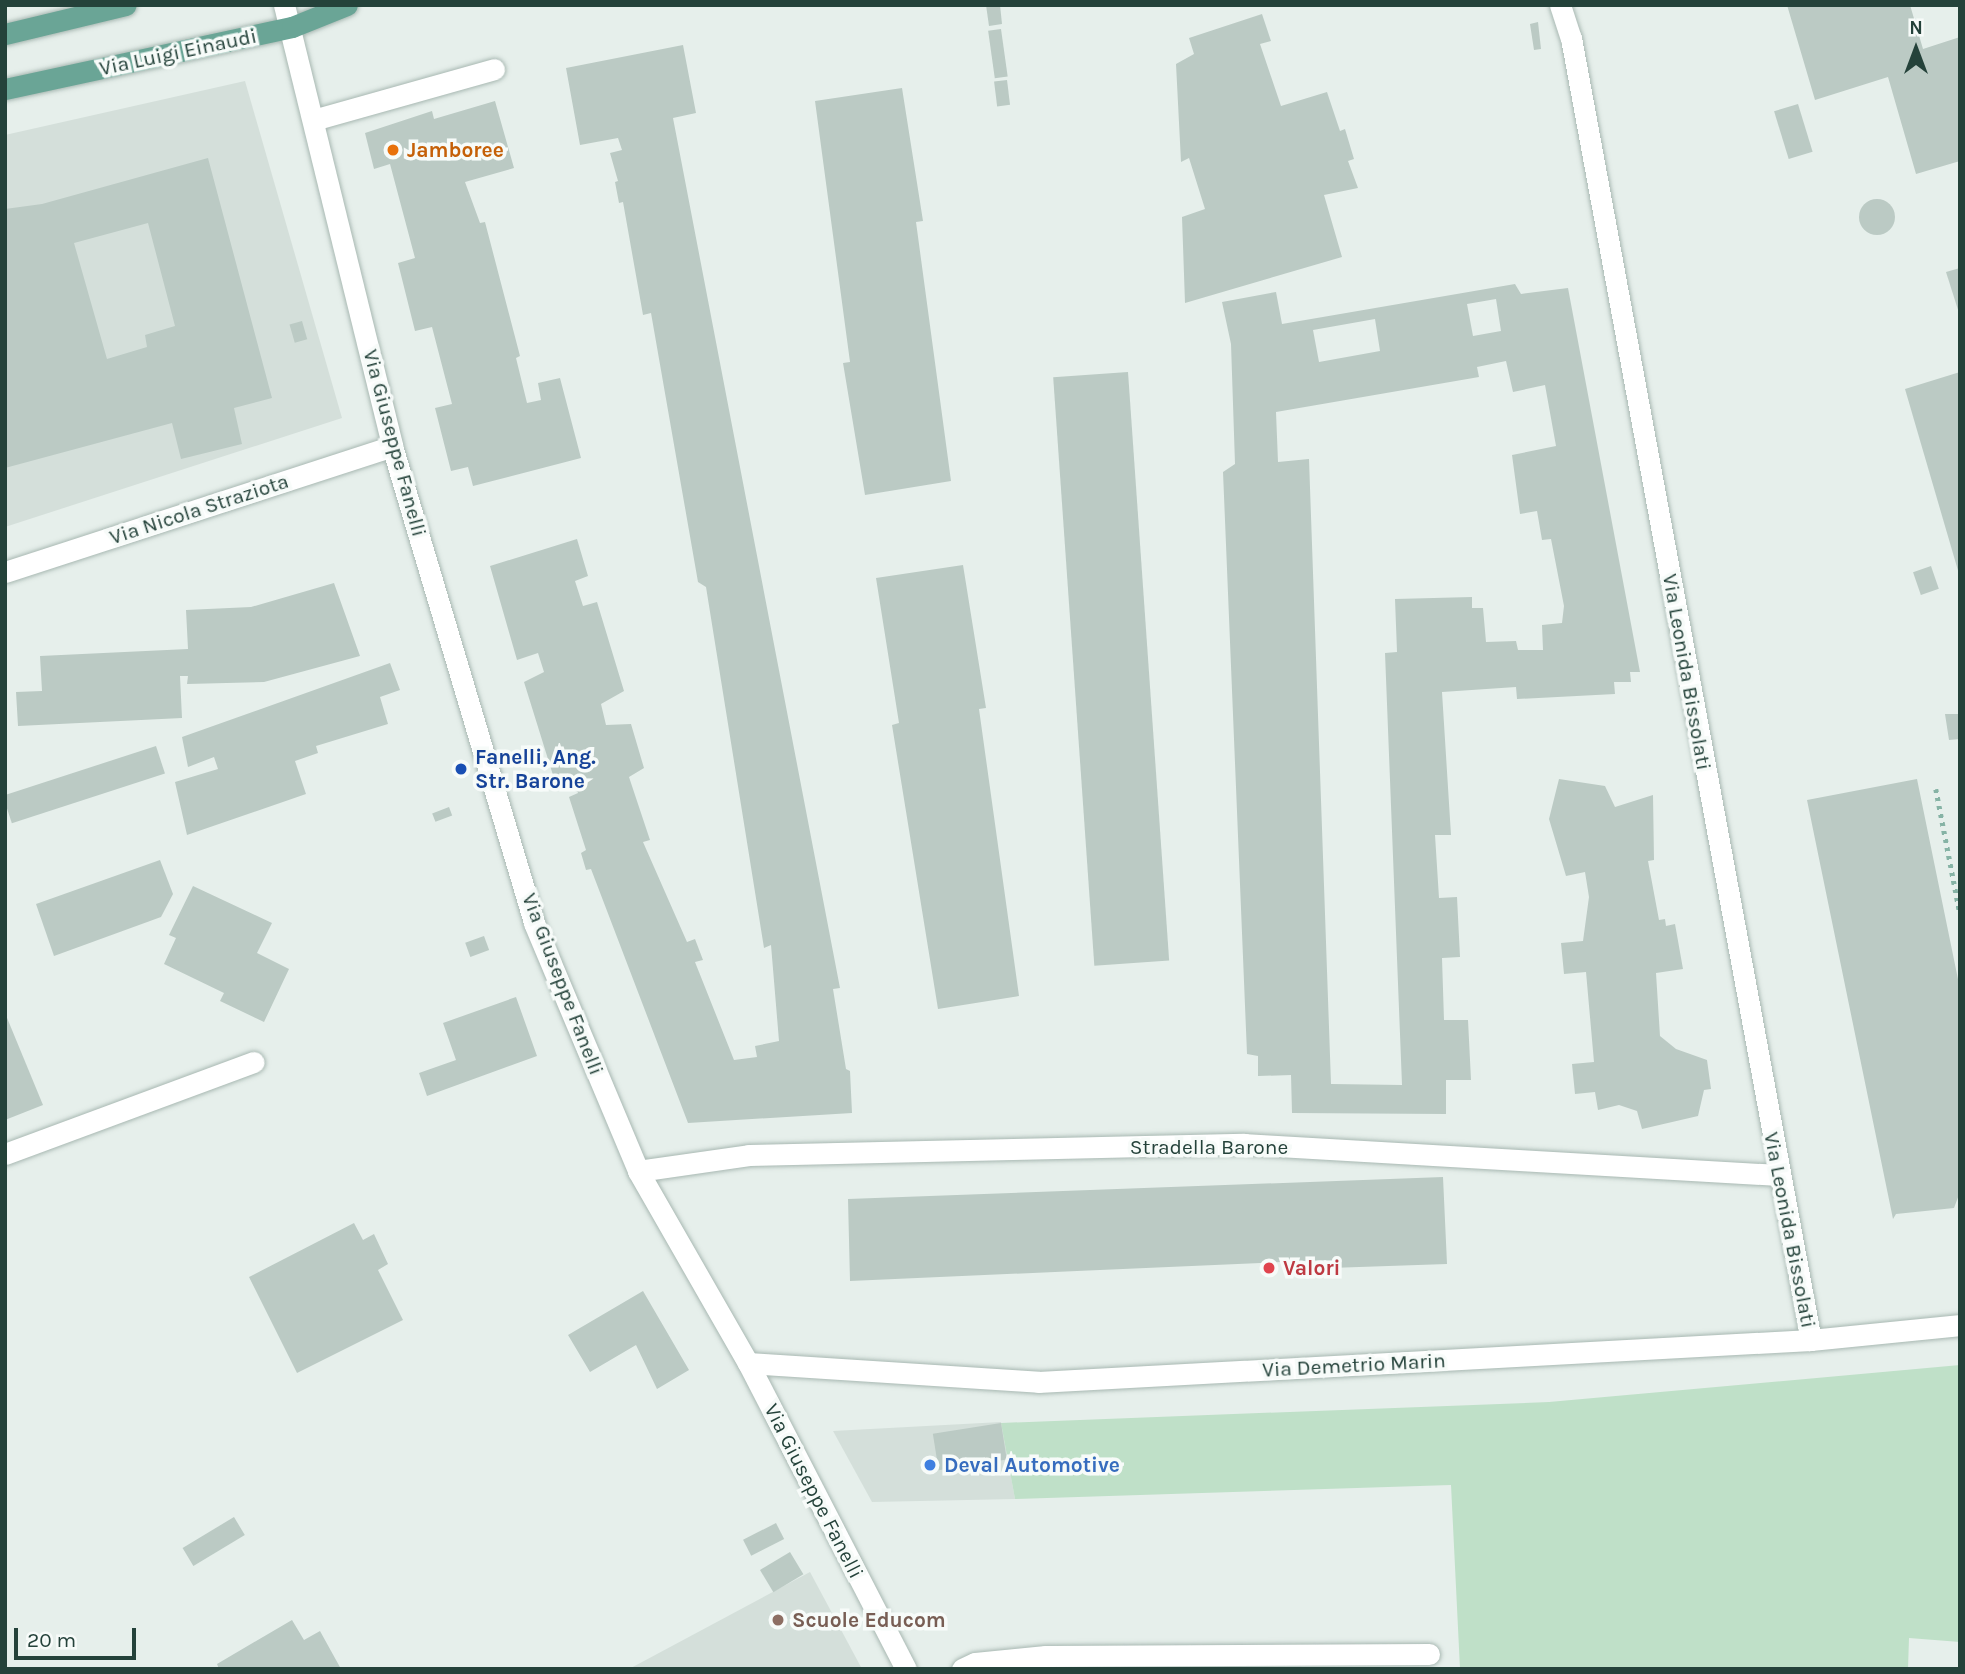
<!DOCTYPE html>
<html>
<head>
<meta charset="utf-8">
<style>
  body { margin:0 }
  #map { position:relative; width:1965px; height:1674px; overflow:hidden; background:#e6efeb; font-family:Karla,sans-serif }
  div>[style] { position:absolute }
  .built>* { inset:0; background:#d4dfda }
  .green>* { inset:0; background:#bfe0c8 }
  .building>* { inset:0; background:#bbcac4; transform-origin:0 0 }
  .round { border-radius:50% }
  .path>* { height:4.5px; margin-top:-2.25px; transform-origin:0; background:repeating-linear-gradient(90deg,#86b3a5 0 3.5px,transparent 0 8.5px) }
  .roads { filter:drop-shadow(0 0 2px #a8b8b2) drop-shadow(0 0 2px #a8b8b2) }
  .minor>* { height:21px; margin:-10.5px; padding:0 10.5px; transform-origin:10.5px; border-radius:10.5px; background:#fff }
  .major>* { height:21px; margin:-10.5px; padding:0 10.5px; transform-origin:10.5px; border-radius:10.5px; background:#6aa596 }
  .dots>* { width:19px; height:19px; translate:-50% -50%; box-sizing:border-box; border:4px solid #f7fbf9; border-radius:50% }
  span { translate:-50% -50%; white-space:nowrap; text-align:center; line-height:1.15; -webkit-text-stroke:7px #f7fbf9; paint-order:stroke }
  .street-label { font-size:21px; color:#24423a }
  .food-label { font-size:21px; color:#c56008; font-weight:700 }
  .left { translate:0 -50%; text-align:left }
  .transit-label { font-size:21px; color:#164399; font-weight:700 }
  .health-label { font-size:21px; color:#be3a42; font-weight:700 }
  .shop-label { font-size:21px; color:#366cbe; font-weight:700 }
  .education-label { font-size:21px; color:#785e54; font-weight:700 }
  .frame { position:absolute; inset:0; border:7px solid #24423a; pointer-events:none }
  .north { position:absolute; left:1881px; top:14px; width:70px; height:70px; -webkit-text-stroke:5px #f7fbf9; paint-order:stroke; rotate:0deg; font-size:19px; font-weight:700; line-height:28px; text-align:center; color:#24423a }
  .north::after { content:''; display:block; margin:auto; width:24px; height:32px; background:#24423a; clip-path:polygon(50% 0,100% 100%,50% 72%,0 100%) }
  .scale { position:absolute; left:14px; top:1628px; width:122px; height:32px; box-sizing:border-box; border:4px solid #24423a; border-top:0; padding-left:9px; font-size:21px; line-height:24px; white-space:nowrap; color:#24423a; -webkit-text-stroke:5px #f7fbf9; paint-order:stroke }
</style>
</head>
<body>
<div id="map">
  <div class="built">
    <div style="clip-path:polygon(245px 81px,342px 418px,5px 527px,5px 135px)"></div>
    <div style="clip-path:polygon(1001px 1422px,1015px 1499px,872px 1502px,833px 1431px)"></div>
    <div style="clip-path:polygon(810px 1572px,862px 1669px,629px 1669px)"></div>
  </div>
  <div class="green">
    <div style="clip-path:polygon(1960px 1365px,1960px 1642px,1909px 1638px,1908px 1669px,1460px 1669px,1451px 1485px,1015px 1499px,1001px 1423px,1549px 1402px)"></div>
  </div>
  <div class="building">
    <div style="clip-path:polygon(986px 5px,1000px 5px,1002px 24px,989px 26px)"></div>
    <div style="clip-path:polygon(1787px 5px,1910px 5px,1923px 49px,1960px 37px,1960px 161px,1916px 174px,1888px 77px,1815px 100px)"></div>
    <div style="clip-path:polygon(1262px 14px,1271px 41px,1260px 44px,1281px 106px,1327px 92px,1340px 131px,1345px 129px,1354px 159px,1348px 161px,1358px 188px,1324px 195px,1342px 257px,1185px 303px,1182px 217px,1205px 209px,1189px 158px,1181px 162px,1176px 64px,1194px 54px,1189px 38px)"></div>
    <div style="clip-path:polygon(1538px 22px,1541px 49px,1534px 50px,1530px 24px)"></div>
    <div style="left:1001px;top:29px;width:48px;height:13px;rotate:82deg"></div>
    <div style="clip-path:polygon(683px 45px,696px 113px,673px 118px,840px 988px,833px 989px,846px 1069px,850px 1071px,852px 1113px,688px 1123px,591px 869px,586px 870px,581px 853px,586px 850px,569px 797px,578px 793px,574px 783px,557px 788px,524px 682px,544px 672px,538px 653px,517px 660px,490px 566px,577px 539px,588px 576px,575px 581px,583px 606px,597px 602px,624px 691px,601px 704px,606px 725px,631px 724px,644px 768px,629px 777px,650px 840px,643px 842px,687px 942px,695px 939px,703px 960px,695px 962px,734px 1060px,757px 1057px,755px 1046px,779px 1041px,771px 945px,764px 948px,706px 587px,698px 582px,651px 313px,643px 315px,623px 202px,619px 203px,615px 182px,618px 181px,610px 153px,622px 150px,618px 138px,580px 145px,566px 68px)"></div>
    <div style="left:1007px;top:80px;width:25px;height:13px;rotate:83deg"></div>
    <div style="clip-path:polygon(902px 88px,923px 221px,916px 222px,951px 481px,865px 495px,843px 363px,850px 362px,815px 101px)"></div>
    <div style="clip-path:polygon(495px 101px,514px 168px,465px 182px,480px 223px,485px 222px,520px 356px,516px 358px,527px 403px,541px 400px,538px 383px,560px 378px,581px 458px,473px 486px,468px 467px,451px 471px,435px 408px,452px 404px,432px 327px,415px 331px,398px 263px,415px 258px,390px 164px,374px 169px,365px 133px,432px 111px,434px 119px)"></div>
    <div style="left:1798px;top:104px;width:50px;height:25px;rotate:73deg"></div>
    <div style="clip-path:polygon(evenodd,208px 158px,272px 398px,234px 408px,242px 444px,181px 459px,172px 423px,5px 468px,5px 209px,42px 204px,208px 158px,148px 223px,175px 326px,145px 335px,147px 347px,107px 359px,74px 243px,148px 223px)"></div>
    <div class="round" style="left:1859px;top:199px;width:36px;height:36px"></div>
    <div style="clip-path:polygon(1960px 268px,1960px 313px,1959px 313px,1946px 272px)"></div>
    <div style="clip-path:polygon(evenodd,1515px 284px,1521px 294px,1568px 288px,1640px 672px,1630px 672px,1631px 682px,1614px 682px,1615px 694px,1517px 699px,1516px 687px,1442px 692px,1451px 835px,1435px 835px,1439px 898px,1457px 897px,1460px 957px,1442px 958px,1444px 1020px,1468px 1020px,1471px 1080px,1446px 1080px,1446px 1114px,1292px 1113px,1291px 1075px,1258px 1076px,1258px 1056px,1247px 1054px,1223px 472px,1235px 464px,1231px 344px,1222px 302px,1276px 292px,1282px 324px,1515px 284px,1496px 299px,1501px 331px,1473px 336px,1467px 304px,1496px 299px,1515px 284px,1375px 319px,1380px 351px,1319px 362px,1313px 330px,1375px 319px,1515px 284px,1506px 361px,1513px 392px,1545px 385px,1556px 446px,1512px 455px,1520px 514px,1537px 511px,1542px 540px,1551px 539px,1564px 606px,1562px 623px,1542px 625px,1543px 650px,1518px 650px,1516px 641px,1486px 642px,1483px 608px,1472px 608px,1472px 597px,1395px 599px,1397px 652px,1385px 653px,1402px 1085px,1331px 1084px,1309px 459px,1278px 462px,1276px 412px,1479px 377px,1477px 367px,1506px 361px)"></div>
    <div style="left:302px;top:321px;width:19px;height:13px;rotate:74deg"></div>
    <div style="left:1128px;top:372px;width:590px;height:75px;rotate:86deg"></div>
    <div style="clip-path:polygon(1960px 372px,1960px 574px,1959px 574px,1905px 389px)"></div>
    <div style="clip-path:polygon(963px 565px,986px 708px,979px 709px,1019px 996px,938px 1009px,892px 725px,899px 723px,876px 578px)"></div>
    <div style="left:1931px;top:566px;width:24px;height:19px;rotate:71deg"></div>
    <div style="clip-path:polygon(334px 583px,360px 656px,264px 682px,187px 684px,188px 676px,180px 676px,182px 718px,18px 726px,16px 692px,42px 691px,40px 656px,188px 649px,186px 610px,251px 607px)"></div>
    <div style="clip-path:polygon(390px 663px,400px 690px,380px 697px,388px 724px,316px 746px,318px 753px,295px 761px,306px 794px,187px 835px,175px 782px,218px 769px,214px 757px,188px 767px,182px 737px)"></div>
    <div style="clip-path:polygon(1945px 714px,1960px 714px,1960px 739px,1949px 740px)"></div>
    <div style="left:156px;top:746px;width:29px;height:161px;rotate:72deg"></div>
    <div style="clip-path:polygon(1559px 779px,1605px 786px,1615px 807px,1653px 795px,1654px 860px,1648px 861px,1659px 920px,1665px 919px,1666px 926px,1675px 924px,1683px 969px,1656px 973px,1660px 1036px,1676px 1049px,1707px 1060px,1711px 1089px,1704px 1090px,1698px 1116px,1642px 1129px,1637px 1111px,1619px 1105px,1598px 1110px,1595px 1092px,1575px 1094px,1572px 1064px,1594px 1062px,1586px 972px,1564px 974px,1561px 943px,1583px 941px,1589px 897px,1585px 872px,1566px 876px,1549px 819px)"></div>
    <div style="clip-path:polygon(1917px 779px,1960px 989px,1960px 1192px,1954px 1208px,1896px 1214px,1893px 1219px,1807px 800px)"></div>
    <div style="left:449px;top:807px;width:9px;height:18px;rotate:69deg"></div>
    <div style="clip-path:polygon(160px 860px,173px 894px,161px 917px,54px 956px,36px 904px)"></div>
    <div style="clip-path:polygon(193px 886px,272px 923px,257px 953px,289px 969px,264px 1022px,220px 1001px,224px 993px,164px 964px,176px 938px,169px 935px)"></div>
    <div style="left:484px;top:936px;width:15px;height:20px;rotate:70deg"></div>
    <div style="clip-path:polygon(516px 997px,537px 1056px,427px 1096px,419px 1073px,456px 1060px,443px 1023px)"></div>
    <div style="clip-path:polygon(5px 1013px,43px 1105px,5px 1120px)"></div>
    <div style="clip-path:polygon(1443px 1177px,1447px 1264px,1330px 1268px,1326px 1260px,850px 1281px,848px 1199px)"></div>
    <div style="clip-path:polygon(354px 1223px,363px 1240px,374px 1234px,388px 1264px,378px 1270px,403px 1320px,297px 1373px,249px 1277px)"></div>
    <div style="clip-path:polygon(643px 1291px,689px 1370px,657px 1389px,636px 1345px,590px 1372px,568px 1335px)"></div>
    <div style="left:1001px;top:1423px;width:37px;height:69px;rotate:81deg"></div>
    <div style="left:234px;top:1517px;width:21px;height:60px;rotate:59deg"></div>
    <div style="left:776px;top:1523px;width:18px;height:37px;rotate:63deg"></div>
    <div style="left:790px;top:1552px;width:26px;height:35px;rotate:59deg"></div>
    <div style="clip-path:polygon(292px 1620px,304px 1640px,320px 1631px,341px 1669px,219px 1669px,217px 1664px)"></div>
  </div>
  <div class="path">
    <div style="left:1936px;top:789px;width:127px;rotate:79.1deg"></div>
  </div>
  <div class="roads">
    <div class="minor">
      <div style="left:284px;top:5px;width:454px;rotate:76.2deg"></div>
      <div style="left:392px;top:446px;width:498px;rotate:73.4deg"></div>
      <div style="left:534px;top:923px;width:269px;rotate:67.2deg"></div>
      <div style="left:638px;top:1171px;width:221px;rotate:60.2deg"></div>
      <div style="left:748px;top:1363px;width:344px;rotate:62.7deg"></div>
      <div style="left:1560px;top:5px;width:35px;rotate:72deg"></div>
      <div style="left:1571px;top:38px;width:1324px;rotate:79.56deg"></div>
      <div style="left:313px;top:120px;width:188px;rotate:-15.7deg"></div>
      <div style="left:5px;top:572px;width:407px;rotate:-18deg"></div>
      <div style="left:5px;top:1154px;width:265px;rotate:-20.3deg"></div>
      <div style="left:638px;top:1171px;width:112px;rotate:-8.2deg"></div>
      <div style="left:749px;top:1155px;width:495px;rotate:-1.3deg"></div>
      <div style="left:1244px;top:1144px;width:536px;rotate:3.32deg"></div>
      <div style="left:748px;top:1363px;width:291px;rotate:3.7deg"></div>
      <div style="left:1038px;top:1382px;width:774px;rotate:-3.11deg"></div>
      <div style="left:1811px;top:1340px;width:150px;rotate:-5.7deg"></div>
      <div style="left:962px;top:1669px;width:14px;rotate:-25deg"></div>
      <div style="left:975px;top:1663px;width:71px;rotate:-5.6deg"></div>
      <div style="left:1046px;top:1656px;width:383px;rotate:-0.3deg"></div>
    </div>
    <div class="major">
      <div style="left:5px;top:34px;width:124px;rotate:-13.5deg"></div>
      <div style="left:5px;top:89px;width:294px;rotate:-12.2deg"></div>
      <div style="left:292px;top:27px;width:59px;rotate:-21.8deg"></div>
    </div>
  </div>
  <div class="dots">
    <div style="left:393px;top:150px;background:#e8710a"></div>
    <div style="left:461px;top:769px;background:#1a4fb4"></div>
    <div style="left:1269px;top:1268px;background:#e0444e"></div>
    <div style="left:930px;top:1465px;background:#3f7fe0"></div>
    <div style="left:778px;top:1620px;background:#8d6e63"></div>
  </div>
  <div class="street-label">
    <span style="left:178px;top:52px;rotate:-12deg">Via Luigi Einaudi</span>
    <span style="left:395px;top:443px;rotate:75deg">Via Giuseppe Fanelli</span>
    <span style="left:199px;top:509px;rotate:-18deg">Via Nicola Straziota</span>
    <span style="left:1687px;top:672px;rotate:80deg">Via Leonida Bissolati</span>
    <span style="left:563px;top:984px;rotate:69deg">Via Giuseppe Fanelli</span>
    <span style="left:1209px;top:1147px">Stradella Barone</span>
    <span style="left:1790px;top:1230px;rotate:79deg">Via Leonida Bissolati</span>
    <span style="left:1354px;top:1365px;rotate:-3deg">Via Demetrio Marin</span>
    <span style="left:814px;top:1491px;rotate:63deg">Via Giuseppe Fanelli</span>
  </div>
  <div class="food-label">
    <span class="left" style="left:407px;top:150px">Jamboree</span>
  </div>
  <div class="transit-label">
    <span class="left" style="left:475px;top:769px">Fanelli, Ang.<br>Str. Barone</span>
  </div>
  <div class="health-label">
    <span class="left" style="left:1283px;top:1268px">Valori</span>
  </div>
  <div class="shop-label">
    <span class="left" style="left:944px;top:1465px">Deval Automotive</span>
  </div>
  <div class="education-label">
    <span class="left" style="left:792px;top:1620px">Scuole Educom</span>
  </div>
  <div class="frame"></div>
  <div class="north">N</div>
  <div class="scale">20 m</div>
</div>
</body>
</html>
